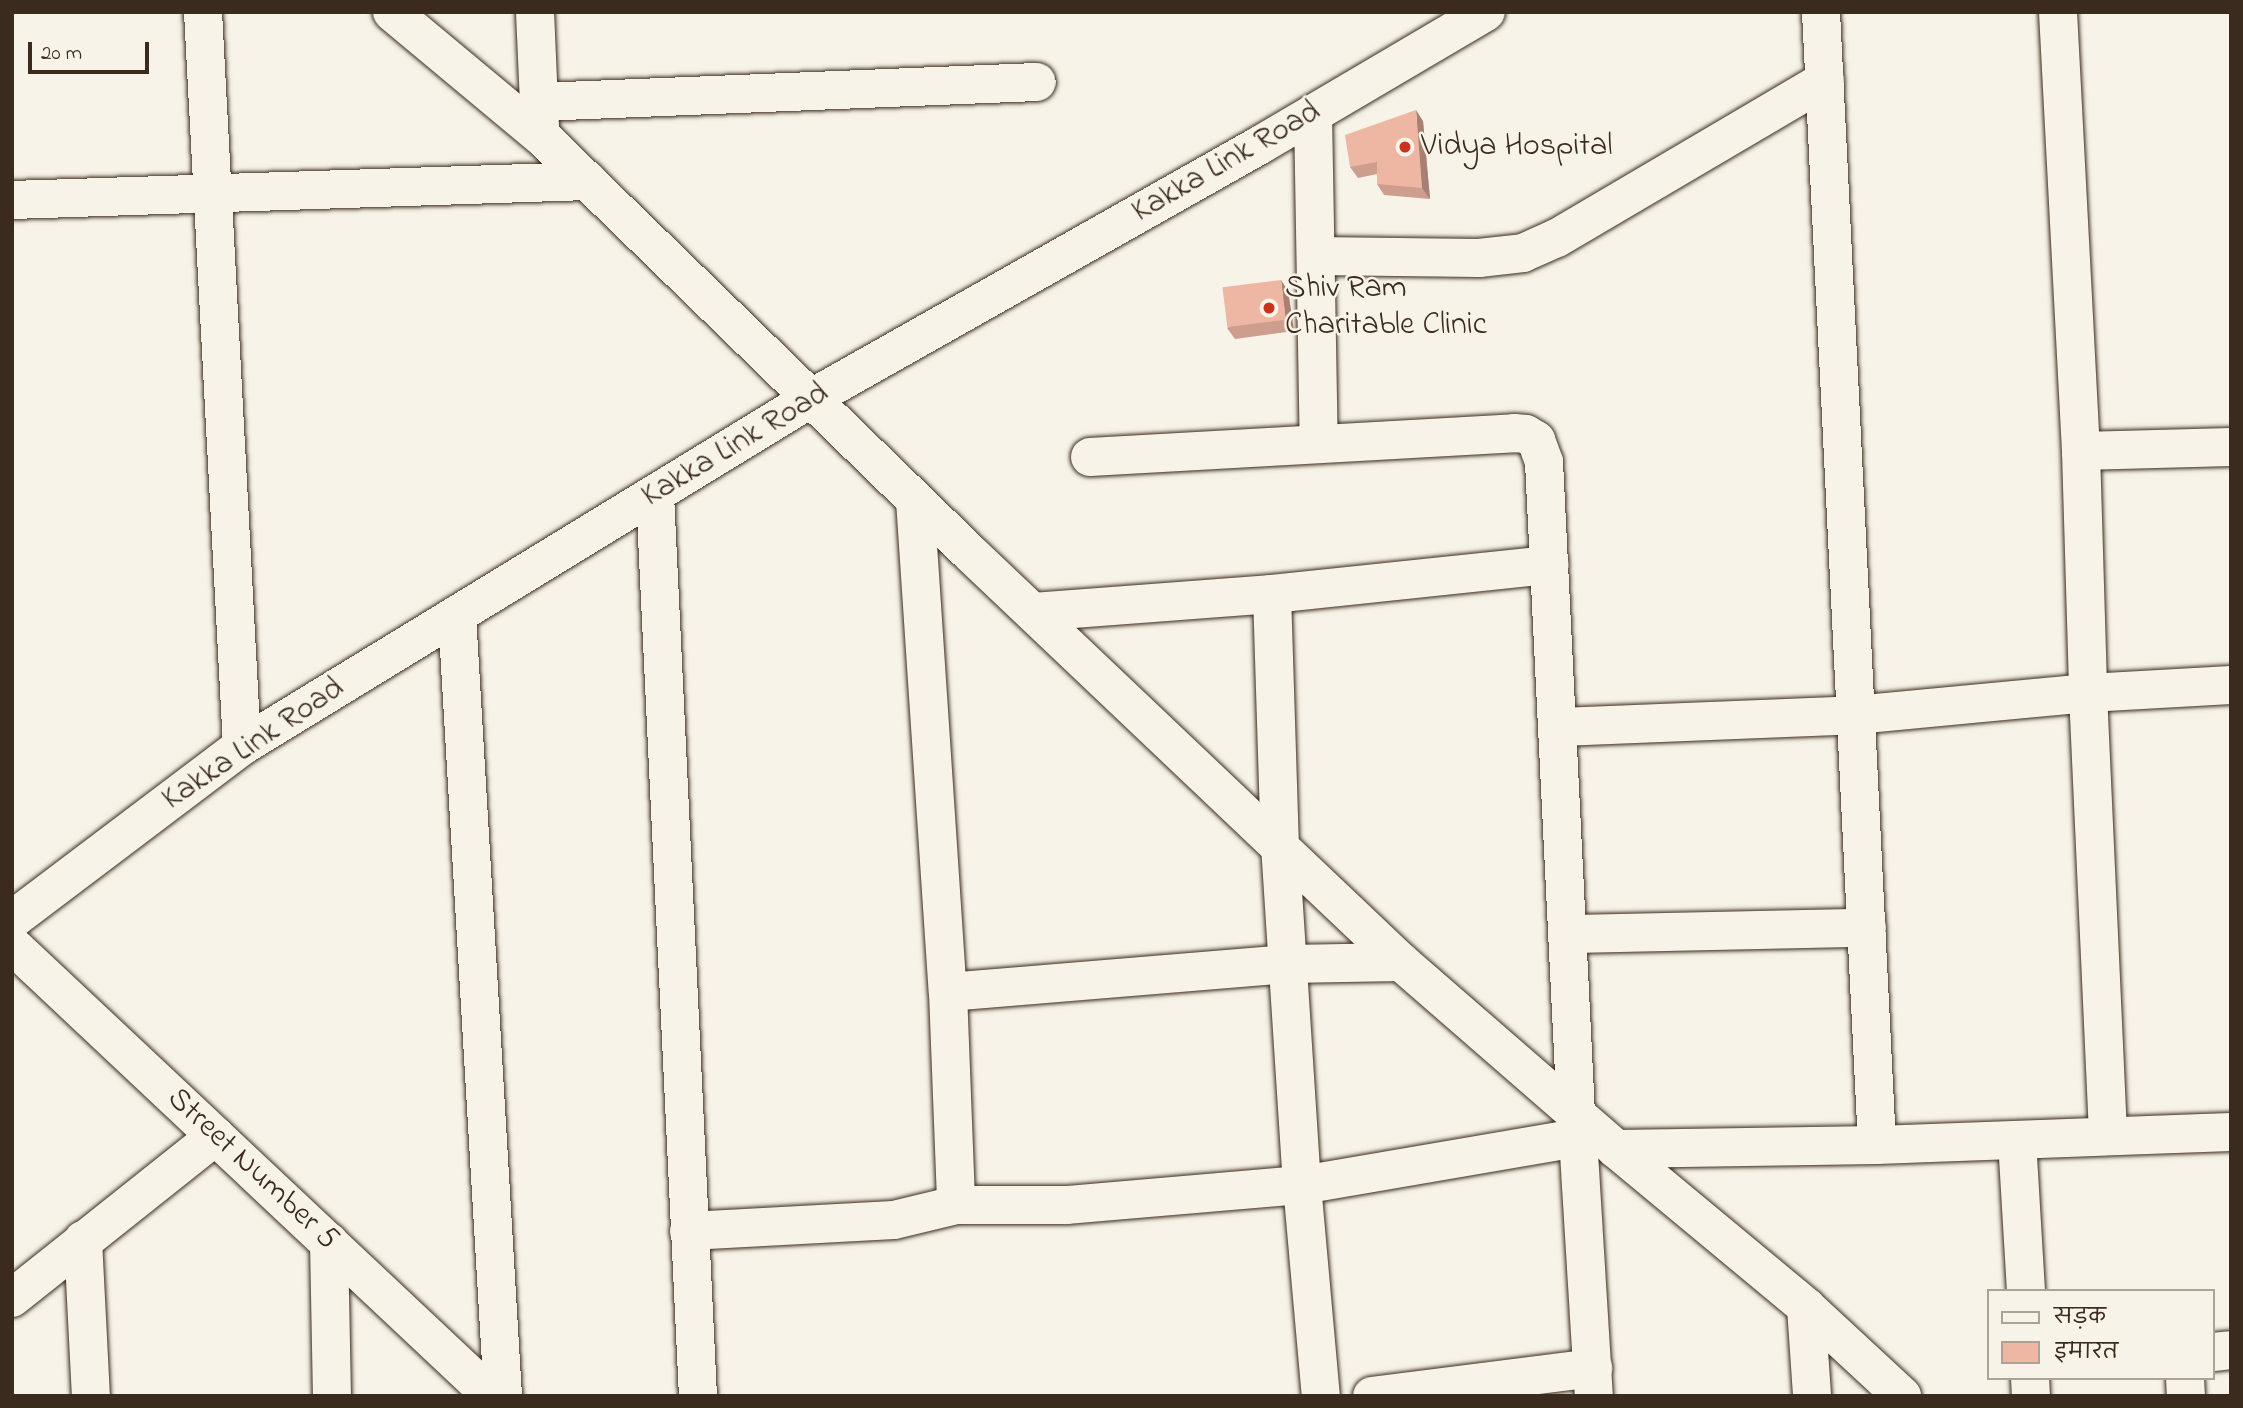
<!DOCTYPE html>
<html>
<head>
<meta charset="utf-8">
<style>
  body { margin:0 }
  #map { position:relative; width:2243px; height:1408px; overflow:hidden; background:#f7f3e8; font-family:"Indie Flower","Playpen Sans Deva",sans-serif }
  div>[style] { position:absolute }
  .roads { filter:drop-shadow(0 0 2px #3b2a1e) drop-shadow(0 0 2px #3b2a1e) }
  .street>* { height:38px; margin:-19px; padding:0 19px; transform-origin:19px; border-radius:19px; background:#f7f3e8 }
  .secondary>* { height:38px; margin:-19px; padding:0 19px; transform-origin:19px; border-radius:19px; background:#f7f3e8 }
  .wall>* { inset:0; background:#cd9d8d }
  .shaded-wall>* { inset:0; background:#a78073 }
  .building>* { inset:0; background:#eeb7a4; transform-origin:0 0 }
  .dots>* { width:19px; height:19px; translate:-50% -50%; box-sizing:border-box; border:4px solid #f7f3e8; border-radius:50% }
  span { translate:-50% -50%; white-space:nowrap; text-align:center; line-height:1.15; -webkit-text-stroke:5px #f7f3e8; paint-order:stroke }
  .poi-label { font-size:32px; color:#3b2a1e }
  .left { translate:0 -50%; text-align:left }
  .street-label { font-size:32px; color:#3b2a1e }
  .frame { position:absolute; inset:0; border:14px solid #3b2a1e; pointer-events:none }
  .legend { position:absolute; left:1987px; top:1289px; width:228px; height:91px; box-sizing:border-box; background:#f7f3e8; border:2px solid #aca397; margin:0; padding:9px 12px; list-style:none; font-size:21px; color:#3b2a1e }
  .legend li { display:flex; align-items:center; gap:14px; height:35px }
  .legend b { width:35px; border:2px solid #aca397 }
  .scale { position:absolute; left:28px; top:42px; width:121px; height:32px; box-sizing:border-box; border:4px solid #3b2a1e; border-top:0; padding-left:9px; font-size:21px; line-height:24px; white-space:nowrap; color:#3b2a1e; -webkit-text-stroke:5px #f7f3e8; paint-order:stroke }
</style>
</head>
<body>
<div id="map">
  <div class="roads">
    <div class="street">
      <div style="left:203px;top:12px;width:735px;rotate:86.96deg"></div>
      <div style="left:392px;top:12px;width:194px;rotate:39.8deg"></div>
      <div style="left:541px;top:136px;width:600px;rotate:44.19deg"></div>
      <div style="left:971px;top:554px;width:593px;rotate:43.5deg"></div>
      <div style="left:1401px;top:962px;width:285px;rotate:41deg"></div>
      <div style="left:1616px;top:1149px;width:247px;rotate:39.7deg"></div>
      <div style="left:1806px;top:1307px;width:131px;rotate:42.8deg"></div>
      <div style="left:535px;top:12px;width:115px;rotate:87.5deg"></div>
      <div style="left:1821px;top:12px;width:1134px;rotate:87.17deg"></div>
      <div style="left:2058px;top:12px;width:440px;rotate:87deg"></div>
      <div style="left:2081px;top:451px;width:242px;rotate:88.3deg"></div>
      <div style="left:2088px;top:693px;width:443px;rotate:87.4deg"></div>
      <div style="left:539px;top:102px;width:498px;rotate:-2.3deg"></div>
      <div style="left:1313px;top:114px;width:328px;rotate:89deg"></div>
      <div style="left:12px;top:200px;width:576px;rotate:-1.89deg"></div>
      <div style="left:1316px;top:256px;width:163px;rotate:0.7deg"></div>
      <div style="left:1479px;top:258px;width:44px;rotate:-6.5deg"></div>
      <div style="left:1523px;top:253px;width:37px;rotate:-24deg"></div>
      <div style="left:1557px;top:238px;width:311px;rotate:-30.5deg"></div>
      <div style="left:2081px;top:451px;width:150px;rotate:-1.5deg"></div>
      <div style="left:1090px;top:457px;width:425px;rotate:-3.2deg"></div>
      <div style="left:1514px;top:433px;width:12px;rotate:5deg"></div>
      <div style="left:1526px;top:434px;width:12px;rotate:31deg"></div>
      <div style="left:1536px;top:440px;width:23px;rotate:70deg"></div>
      <div style="left:1544px;top:462px;width:653px;rotate:87.19deg"></div>
      <div style="left:655px;top:495px;width:902px;rotate:87.27deg"></div>
      <div style="left:915px;top:500px;width:493px;rotate:86.2deg"></div>
      <div style="left:948px;top:992px;width:213px;rotate:87.8deg"></div>
      <div style="left:1272px;top:594px;width:251px;rotate:88.2deg"></div>
      <div style="left:1280px;top:845px;width:341px;rotate:86.3deg"></div>
      <div style="left:1302px;top:1185px;width:212px;rotate:84.9deg"></div>
      <div style="left:1033px;top:612px;width:240px;rotate:-4.3deg"></div>
      <div style="left:1272px;top:594px;width:279px;rotate:-6deg"></div>
      <div style="left:457px;top:615px;width:782px;rotate:86.63deg"></div>
      <div style="left:1560px;top:727px;width:295px;rotate:-2.3deg"></div>
      <div style="left:1855px;top:715px;width:234px;rotate:-5.4deg"></div>
      <div style="left:2088px;top:693px;width:143px;rotate:-3.2deg"></div>
      <div style="left:1569px;top:934px;width:298px;rotate:-1.2deg"></div>
      <div style="left:12px;top:945px;width:659px;rotate:43.22deg"></div>
      <div style="left:948px;top:992px;width:341px;rotate:-4.7deg"></div>
      <div style="left:1288px;top:964px;width:113px;rotate:-1deg"></div>
      <div style="left:1578px;top:1137px;width:259px;rotate:86.5deg"></div>
      <div style="left:2017px;top:1140px;width:151px;rotate:86.6deg"></div>
      <div style="left:1616px;top:1149px;width:261px;rotate:-0.9deg"></div>
      <div style="left:1877px;top:1145px;width:354px;rotate:-2.1deg"></div>
      <div style="left:689px;top:1231px;width:205px;rotate:-3.1deg"></div>
      <div style="left:894px;top:1220px;width:64px;rotate:-13.6deg"></div>
      <div style="left:956px;top:1205px;width:111px"></div>
      <div style="left:1067px;top:1205px;width:236px;rotate:-4.9deg"></div>
      <div style="left:1302px;top:1185px;width:301px;rotate:-9.7deg"></div>
      <div style="left:83px;top:1240px;width:156px;rotate:87.1deg"></div>
      <div style="left:329px;top:1242px;width:154px;rotate:88.9deg"></div>
      <div style="left:12px;top:1298px;width:260px;rotate:-38.5deg"></div>
      <div style="left:1806px;top:1307px;width:89px;rotate:86.1deg"></div>
      <div style="left:2213px;top:1352px;width:18px;rotate:-6deg"></div>
      <div style="left:2030px;top:1378px;width:18px;rotate:87deg"></div>
      <div style="left:2185px;top:1378px;width:18px;rotate:87deg"></div>
      <div style="left:1372px;top:1396px;width:223px;rotate:-7.2deg"></div>
    </div>
    <div class="secondary">
      <div style="left:12px;top:920px;width:288px;rotate:-37.1deg"></div>
      <div style="left:242px;top:746px;width:666px;rotate:-31.42deg"></div>
      <div style="left:810px;top:399px;width:517px;rotate:-29.44deg"></div>
      <div style="left:1260px;top:145px;width:262px;rotate:-30.5deg"></div>
    </div>
  </div>
  <div class="wall">
    <div style="clip-path:polygon(1423px 121px,1430px 199px,1384px 195px,1377px 184px,1377px 174px,1358px 178px,1350px 167px)"></div>
    <div style="clip-path:polygon(1288px 291px,1294px 331px,1235px 339px,1227px 328px)"></div>
  </div>
  <div class="shaded-wall">
    <div style="clip-path:polygon(1416px 110px,1423px 121px,1430px 199px,1422px 188px)"></div>
    <div style="clip-path:polygon(1281px 280px,1288px 291px,1294px 331px,1286px 320px)"></div>
  </div>
  <div class="building">
    <div style="clip-path:polygon(1416px 110px,1422px 188px,1377px 184px,1377px 162px,1350px 167px,1345px 135px)"></div>
    <div style="left:1281px;top:280px;width:40px;height:59px;rotate:83deg"></div>
  </div>
  <div class="dots">
    <div style="left:1405px;top:147px;background:#c8321e"></div>
    <div style="left:1269px;top:308px;background:#c8321e"></div>
  </div>
  <div class="poi-label">
    <span class="left" style="left:1421px;top:147px">Vidya Hospital</span>
    <span class="left" style="left:1285px;top:308px">Shiv Ram<br>Charitable Clinic</span>
  </div>
  <div class="street-label">
    <span style="left:1227px;top:163px;rotate:-30deg">Kakka Link Road</span>
    <span style="left:736px;top:446px;rotate:-31deg">Kakka Link Road</span>
    <span style="left:254px;top:745px;rotate:-34deg">Kakka Link Road</span>
    <span style="left:252px;top:1170px;rotate:43deg">Street Number 5</span>
  </div>
  <div class="frame"></div>
  <ul class="legend">
  <li><b style="height:9px;background:#f7f3e8"></b>सड़क</li>
  <li><b style="height:19px;background:#eeb7a4"></b>इमारत</li>
  </ul>
  <div class="scale">20 m</div>
</div>
</body>
</html>
